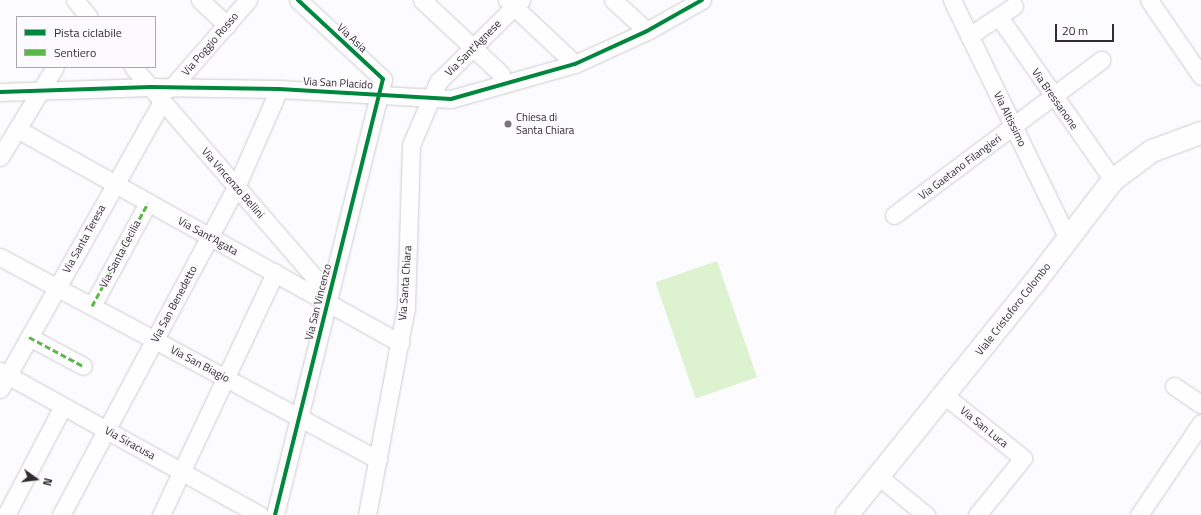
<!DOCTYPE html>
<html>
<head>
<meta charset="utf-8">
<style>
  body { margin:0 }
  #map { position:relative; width:1201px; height:515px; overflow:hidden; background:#fcfbfd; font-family:"Titillium Web",sans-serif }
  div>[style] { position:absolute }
  .green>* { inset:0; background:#ddf2ce; transform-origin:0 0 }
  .roads { filter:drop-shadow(0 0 1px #cfccd0) drop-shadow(0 0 1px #cfccd0) }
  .street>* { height:17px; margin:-8.5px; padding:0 8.5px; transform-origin:8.5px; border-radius:8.5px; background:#fffeff }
  .secondary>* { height:22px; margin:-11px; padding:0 11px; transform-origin:11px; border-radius:11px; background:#fffeff }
  .quiet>* { height:3px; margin-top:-1.5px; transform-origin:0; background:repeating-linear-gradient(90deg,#58b947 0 6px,transparent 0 9px) }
  .cycleway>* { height:4px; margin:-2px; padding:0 2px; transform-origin:2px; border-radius:2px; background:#00873e }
  .dots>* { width:11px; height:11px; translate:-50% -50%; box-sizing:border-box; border:2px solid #fdfafe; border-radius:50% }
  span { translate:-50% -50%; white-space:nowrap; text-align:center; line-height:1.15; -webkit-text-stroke:3px #fdfafe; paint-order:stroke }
  .street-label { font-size:11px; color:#312c33 }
  .poi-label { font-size:11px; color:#312c33 }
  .left { translate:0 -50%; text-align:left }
  .legend { position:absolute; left:16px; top:16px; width:140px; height:52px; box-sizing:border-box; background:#fdfafe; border:1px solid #aba8ad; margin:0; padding:5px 7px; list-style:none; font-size:12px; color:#312c33 }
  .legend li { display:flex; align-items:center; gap:8px; height:20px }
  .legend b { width:20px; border:1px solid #aba8ad }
  .north { position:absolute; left:16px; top:459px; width:40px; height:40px; -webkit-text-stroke:3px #fdfafe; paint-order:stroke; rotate:104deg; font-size:11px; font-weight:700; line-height:16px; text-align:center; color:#312c33 }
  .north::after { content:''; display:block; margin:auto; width:14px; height:18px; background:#312c33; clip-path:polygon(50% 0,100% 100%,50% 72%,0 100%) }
  .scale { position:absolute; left:1055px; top:24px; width:59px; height:18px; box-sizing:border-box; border:2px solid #312c33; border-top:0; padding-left:5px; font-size:12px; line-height:14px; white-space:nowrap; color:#312c33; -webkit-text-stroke:3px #fdfafe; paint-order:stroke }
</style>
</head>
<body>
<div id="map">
  <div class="green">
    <div style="left:717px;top:261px;width:123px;height:65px;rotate:71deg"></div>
  </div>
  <div class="roads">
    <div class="street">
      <div style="left:75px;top:0;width:22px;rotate:51deg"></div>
      <div style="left:200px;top:0;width:37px;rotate:43deg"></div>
      <div style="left:422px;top:0;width:108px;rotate:43.1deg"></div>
      <div style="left:507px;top:0;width:93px;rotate:43.3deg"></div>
      <div style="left:613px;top:0;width:46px;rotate:42.4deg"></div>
      <div style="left:952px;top:0;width:266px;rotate:64.1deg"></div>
      <div style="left:1149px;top:0;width:92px;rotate:55.6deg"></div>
      <div style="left:999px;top:17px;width:199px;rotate:55deg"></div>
      <div style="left:969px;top:36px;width:54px;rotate:-33.7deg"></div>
      <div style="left:133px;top:67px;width:288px;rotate:49.2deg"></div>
      <div style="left:321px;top:285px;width:19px;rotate:72deg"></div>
      <div style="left:171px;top:88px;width:117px;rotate:-48.8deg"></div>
      <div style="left:0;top:92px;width:151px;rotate:-1.9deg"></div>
      <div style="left:151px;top:87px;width:128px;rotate:0.9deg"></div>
      <div style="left:279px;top:89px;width:172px;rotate:3.3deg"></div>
      <div style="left:451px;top:99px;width:129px;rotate:-15.8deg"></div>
      <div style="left:575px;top:64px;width:79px;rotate:-24.6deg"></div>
      <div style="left:647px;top:31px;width:63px;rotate:-29.4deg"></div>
      <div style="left:17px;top:129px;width:439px;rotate:29.2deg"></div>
      <div style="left:0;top:157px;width:105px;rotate:-58.6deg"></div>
      <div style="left:894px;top:215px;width:259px;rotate:-36.8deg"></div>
      <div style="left:0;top:257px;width:429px;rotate:28.2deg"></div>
      <div style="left:92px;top:306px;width:117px;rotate:-61.5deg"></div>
      <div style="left:29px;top:337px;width:61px;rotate:28.2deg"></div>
      <div style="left:0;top:371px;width:297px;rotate:29deg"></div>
      <div style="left:1174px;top:386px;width:32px;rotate:34deg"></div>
      <div style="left:0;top:389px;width:330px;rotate:-60.6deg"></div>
      <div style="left:162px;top:101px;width:13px;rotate:-86deg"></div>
      <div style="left:944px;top:395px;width:101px;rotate:38.6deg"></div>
      <div style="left:1023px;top:458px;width:73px;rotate:128.9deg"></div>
      <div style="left:878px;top:476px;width:62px;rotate:39.1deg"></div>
      <div style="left:6px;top:515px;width:123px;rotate:-62.4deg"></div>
      <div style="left:61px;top:515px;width:372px;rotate:-61.9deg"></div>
      <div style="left:236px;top:187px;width:107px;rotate:-66.3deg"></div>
      <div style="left:161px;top:515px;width:268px;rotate:-64.8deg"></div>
      <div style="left:275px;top:515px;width:449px;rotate:-76.1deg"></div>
      <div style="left:383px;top:79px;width:116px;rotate:-137.1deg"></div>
      <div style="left:367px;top:515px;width:212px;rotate:-79.4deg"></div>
      <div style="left:406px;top:307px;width:162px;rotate:-88.2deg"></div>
      <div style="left:411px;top:145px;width:69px;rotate:-66.8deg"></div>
      <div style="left:438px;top:82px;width:117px;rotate:-44.7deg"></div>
      <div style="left:1139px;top:515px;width:111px;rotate:-56deg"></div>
    </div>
    <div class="secondary">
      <div style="left:847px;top:515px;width:294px;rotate:-51.1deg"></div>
      <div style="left:1032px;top:286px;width:133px;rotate:-52.6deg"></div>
      <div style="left:1113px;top:180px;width:49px;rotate:-36.6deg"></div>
      <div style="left:1152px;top:151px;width:52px;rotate:-20.2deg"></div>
    </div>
  </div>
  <div class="quiet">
    <div style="left:92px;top:306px;width:117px;rotate:-61.5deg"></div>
    <div style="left:29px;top:337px;width:61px;rotate:28.2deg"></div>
  </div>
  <div class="cycleway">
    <div style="left:0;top:92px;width:151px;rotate:-1.9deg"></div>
    <div style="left:151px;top:87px;width:128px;rotate:0.9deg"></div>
    <div style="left:279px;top:89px;width:172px;rotate:3.3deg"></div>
    <div style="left:451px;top:99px;width:129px;rotate:-15.8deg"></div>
    <div style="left:575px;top:64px;width:79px;rotate:-24.6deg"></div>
    <div style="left:647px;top:31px;width:63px;rotate:-29.4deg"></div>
    <div style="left:275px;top:515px;width:449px;rotate:-76.1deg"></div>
    <div style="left:383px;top:79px;width:116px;rotate:-137.1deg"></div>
  </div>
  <div class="dots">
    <div style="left:508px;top:124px;background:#78747a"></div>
  </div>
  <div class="street-label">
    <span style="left:352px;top:38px;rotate:43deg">Via Asia</span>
    <span style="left:210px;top:44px;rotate:-49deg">Via Poggio Rosso</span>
    <span style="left:473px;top:48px;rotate:-45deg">Via Sant'Agnese</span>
    <span style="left:338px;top:83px;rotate:3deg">Via San Placido</span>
    <span style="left:1055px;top:99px;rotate:55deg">Via Bressanone</span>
    <span style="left:1010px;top:119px;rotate:64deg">Via Altissimo</span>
    <span style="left:960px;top:167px;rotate:-37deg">Via Gaetano Filangieri</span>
    <span style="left:233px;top:183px;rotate:49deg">Via Vincenzo Bellini</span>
    <span style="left:208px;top:236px;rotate:29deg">Via Sant'Agata</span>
    <span style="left:84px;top:239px;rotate:-61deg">Via Santa Teresa</span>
    <span style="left:120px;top:254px;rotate:-62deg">Via Santa Cecilia</span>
    <span style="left:405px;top:283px;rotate:-86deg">Via Santa Chiara</span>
    <span style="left:318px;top:302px;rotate:-76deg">Via San Vincenzo</span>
    <span style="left:174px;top:304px;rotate:-62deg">Via San Benedetto</span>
    <span style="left:1013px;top:309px;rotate:-52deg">Viale Cristoforo Colombo</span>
    <span style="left:200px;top:364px;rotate:28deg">Via San Biagio</span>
    <span style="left:984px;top:427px;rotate:39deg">Via San Luca</span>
    <span style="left:130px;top:443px;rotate:29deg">Via Siracusa</span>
  </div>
  <div class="poi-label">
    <span class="left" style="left:516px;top:124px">Chiesa di<br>Santa Chiara</span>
  </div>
  <ul class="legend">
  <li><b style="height:5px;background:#00873e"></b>Pista ciclabile</li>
  <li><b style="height:5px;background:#58b947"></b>Sentiero</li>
  </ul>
  <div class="north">N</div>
  <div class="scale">20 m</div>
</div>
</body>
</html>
